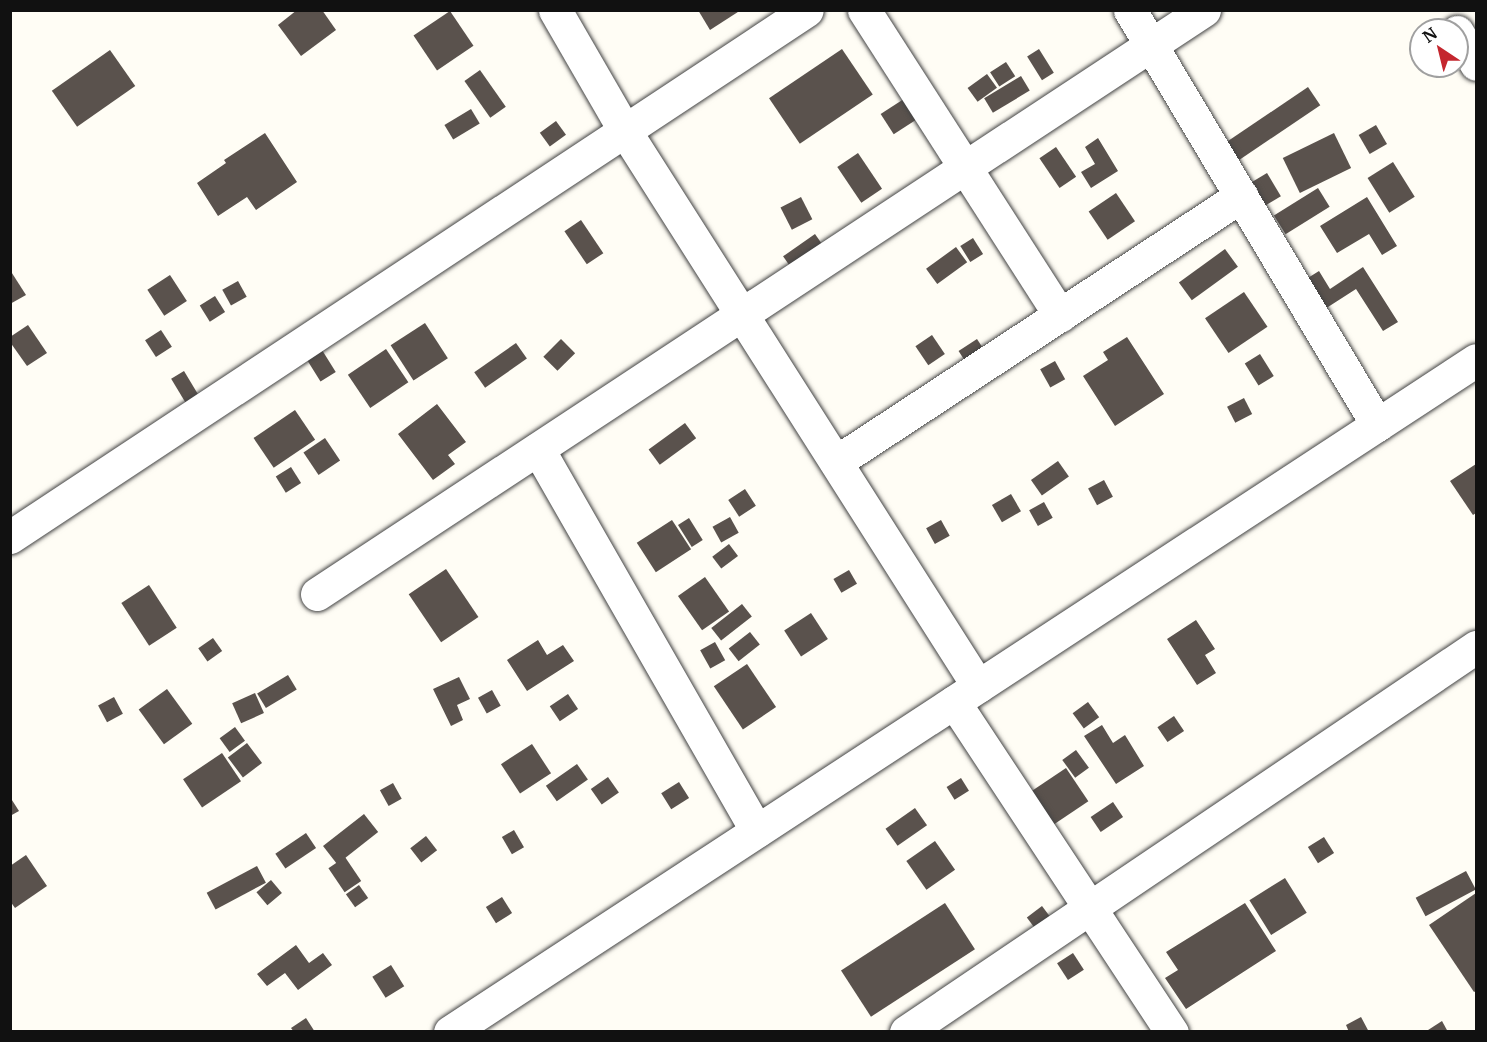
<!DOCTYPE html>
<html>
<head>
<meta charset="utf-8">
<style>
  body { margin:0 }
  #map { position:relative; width:1487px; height:1042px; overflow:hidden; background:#fffdf5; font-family:Merriweather,serif }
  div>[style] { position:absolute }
  .building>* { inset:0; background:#5a524d; transform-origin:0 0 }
  .roads { filter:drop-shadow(0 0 2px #444) drop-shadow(0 0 2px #444) }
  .street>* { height:33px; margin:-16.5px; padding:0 16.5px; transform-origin:16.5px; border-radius:16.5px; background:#fff }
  span { translate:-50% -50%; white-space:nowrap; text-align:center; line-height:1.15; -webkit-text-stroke:6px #fff; paint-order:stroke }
  .frame { position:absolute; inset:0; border:12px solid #111; pointer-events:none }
  .north { position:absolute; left:1409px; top:18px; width:60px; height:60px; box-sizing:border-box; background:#fff; border:2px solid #a0a0a0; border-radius:50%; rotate:325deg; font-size:16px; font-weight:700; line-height:24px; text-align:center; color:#111 }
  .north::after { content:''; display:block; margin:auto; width:21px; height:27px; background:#c4262e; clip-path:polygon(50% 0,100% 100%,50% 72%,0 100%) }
</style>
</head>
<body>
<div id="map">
  <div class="building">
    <div style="clip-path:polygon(297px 10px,322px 10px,336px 30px,301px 56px,278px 25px)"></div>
    <div style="clip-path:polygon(698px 10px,741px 10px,710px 30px)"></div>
    <div style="left:450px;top:11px;width:42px;height:44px;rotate:56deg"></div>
    <div style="left:842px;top:49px;width:55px;height:88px;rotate:56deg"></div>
    <div style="left:1039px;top:49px;width:28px;height:14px;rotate:58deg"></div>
    <div style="left:110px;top:50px;width:44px;height:71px;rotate:55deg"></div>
    <div style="left:1006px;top:62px;width:17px;height:19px;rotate:57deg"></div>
    <div style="left:480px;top:70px;width:45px;height:19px;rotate:55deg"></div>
    <div style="left:987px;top:74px;width:17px;height:24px;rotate:54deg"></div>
    <div style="left:1021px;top:76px;width:17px;height:43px;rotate:59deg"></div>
    <div style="left:1308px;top:87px;width:22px;height:113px;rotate:56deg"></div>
    <div style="left:910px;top:95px;width:24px;height:35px;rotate:57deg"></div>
    <div style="left:471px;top:109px;width:17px;height:31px;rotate:59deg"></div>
    <div style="left:556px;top:121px;width:17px;height:20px;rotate:54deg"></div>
    <div style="left:1376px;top:125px;width:22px;height:20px;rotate:60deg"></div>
    <div style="clip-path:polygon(265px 133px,297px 182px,256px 210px,247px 197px,218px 216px,197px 183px,226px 163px,224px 160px)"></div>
    <div style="left:1334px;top:133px;width:39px;height:57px;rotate:64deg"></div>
    <div style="clip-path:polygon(1098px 138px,1118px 171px,1091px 188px,1081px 172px,1095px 164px,1085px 147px)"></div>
    <div style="left:1056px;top:147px;width:36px;height:20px;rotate:56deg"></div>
    <div style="left:858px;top:153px;width:43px;height:25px;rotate:56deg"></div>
    <div style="left:1393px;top:162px;width:41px;height:30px;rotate:58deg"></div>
    <div style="left:1267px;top:173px;width:27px;height:19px;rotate:59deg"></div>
    <div style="left:1318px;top:188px;width:22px;height:52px;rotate:58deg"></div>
    <div style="left:1116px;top:193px;width:34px;height:33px;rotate:56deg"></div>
    <div style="left:801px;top:197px;width:25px;height:23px;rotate:63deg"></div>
    <div style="clip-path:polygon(1367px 197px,1397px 246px,1382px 255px,1369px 234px,1337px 253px,1320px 226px)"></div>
    <div style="left:581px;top:220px;width:40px;height:20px;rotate:56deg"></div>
    <div style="left:815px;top:234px;width:21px;height:39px;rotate:55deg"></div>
    <div style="left:973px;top:238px;width:19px;height:15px;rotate:58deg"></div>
    <div style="left:956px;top:247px;width:19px;height:37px;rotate:54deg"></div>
    <div style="left:1225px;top:249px;width:22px;height:57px;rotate:54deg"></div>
    <div style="clip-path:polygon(1363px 267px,1398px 322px,1383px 331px,1356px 289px,1314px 316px,1295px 286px,1319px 271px,1330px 289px)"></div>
    <div style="clip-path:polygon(10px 270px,26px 295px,10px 304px)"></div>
    <div style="left:170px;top:275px;width:31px;height:27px;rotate:57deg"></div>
    <div style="left:238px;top:281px;width:18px;height:18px;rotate:61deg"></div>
    <div style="left:1244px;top:292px;width:42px;height:47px;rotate:56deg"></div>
    <div style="left:215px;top:296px;width:19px;height:18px;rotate:58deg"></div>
    <div style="left:425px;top:323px;width:42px;height:41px;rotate:57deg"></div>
    <div style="clip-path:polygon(28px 325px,47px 353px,27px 366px,10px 342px,10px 337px)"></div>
    <div style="left:161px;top:330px;width:20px;height:19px;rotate:57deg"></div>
    <div style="left:932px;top:335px;width:23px;height:20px;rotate:56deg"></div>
    <div style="clip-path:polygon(1127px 337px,1164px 394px,1115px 426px,1083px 376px,1108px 360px,1103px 352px)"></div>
    <div style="left:561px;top:339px;width:20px;height:25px;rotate:45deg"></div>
    <div style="left:977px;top:339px;width:17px;height:22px;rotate:57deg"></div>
    <div style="left:516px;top:343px;width:19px;height:51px;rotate:55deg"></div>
    <div style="left:386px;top:349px;width:40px;height:46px;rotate:56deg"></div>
    <div style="left:322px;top:350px;width:26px;height:18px;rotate:58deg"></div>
    <div style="left:1260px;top:354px;width:26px;height:18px;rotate:58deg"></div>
    <div style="left:1055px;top:361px;width:21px;height:17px;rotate:61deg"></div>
    <div style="left:184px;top:371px;width:31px;height:15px;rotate:59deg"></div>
    <div style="left:1244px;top:398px;width:18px;height:19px;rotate:63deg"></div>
    <div style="clip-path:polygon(437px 404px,466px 442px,448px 455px,455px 464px,433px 480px,398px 434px)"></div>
    <div style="left:295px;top:410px;width:36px;height:50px;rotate:56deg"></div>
    <div style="left:685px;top:423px;width:19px;height:45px;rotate:54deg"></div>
    <div style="left:325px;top:438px;width:27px;height:26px;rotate:56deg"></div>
    <div style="left:1058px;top:461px;width:19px;height:33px;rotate:55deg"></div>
    <div style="clip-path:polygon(1476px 464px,1476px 513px,1473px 515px,1450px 481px)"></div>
    <div style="left:291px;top:467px;width:19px;height:18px;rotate:58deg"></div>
    <div style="left:1104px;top:480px;width:19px;height:18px;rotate:62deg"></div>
    <div style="left:745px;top:489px;width:20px;height:20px;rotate:57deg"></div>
    <div style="left:1011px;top:494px;width:20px;height:22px;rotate:60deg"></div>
    <div style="left:1044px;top:502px;width:18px;height:17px;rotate:61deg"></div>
    <div style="left:730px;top:517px;width:18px;height:20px;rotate:61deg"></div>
    <div style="left:689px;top:518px;width:26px;height:13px;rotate:58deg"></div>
    <div style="left:672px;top:520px;width:35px;height:42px;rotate:57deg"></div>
    <div style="left:941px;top:520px;width:18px;height:17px;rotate:61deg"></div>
    <div style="left:729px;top:544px;width:15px;height:21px;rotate:53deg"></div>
    <div style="left:446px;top:569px;width:58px;height:45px;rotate:56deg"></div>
    <div style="left:849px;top:570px;width:16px;height:18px;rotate:60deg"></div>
    <div style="left:705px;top:577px;width:42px;height:33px;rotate:55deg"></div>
    <div style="left:149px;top:585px;width:51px;height:33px;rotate:57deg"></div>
    <div style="left:742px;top:604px;width:16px;height:39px;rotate:52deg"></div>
    <div style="left:811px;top:613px;width:31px;height:32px;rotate:57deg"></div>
    <div style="clip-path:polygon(1196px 620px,1215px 649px,1205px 655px,1216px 673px,1197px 685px,1167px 639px)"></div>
    <div style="left:750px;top:632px;width:16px;height:27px;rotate:52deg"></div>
    <div style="left:213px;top:638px;width:16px;height:18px;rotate:55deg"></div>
    <div style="clip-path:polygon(538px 640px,547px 655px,563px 645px,574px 661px,527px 691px,507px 660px)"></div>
    <div style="left:715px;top:642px;width:21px;height:17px;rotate:61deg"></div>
    <div style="left:747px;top:664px;width:52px;height:40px;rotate:56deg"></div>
    <div style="left:288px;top:675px;width:17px;height:36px;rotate:59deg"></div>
    <div style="clip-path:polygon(459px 677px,470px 699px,457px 705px,463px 720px,451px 726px,433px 689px)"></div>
    <div style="left:167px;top:689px;width:43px;height:35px;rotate:54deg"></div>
    <div style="left:492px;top:690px;width:18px;height:16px;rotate:61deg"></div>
    <div style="left:255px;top:693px;width:22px;height:25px;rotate:66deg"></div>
    <div style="left:568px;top:694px;width:18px;height:22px;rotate:56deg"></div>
    <div style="left:114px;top:697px;width:19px;height:18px;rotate:62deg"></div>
    <div style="left:1088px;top:702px;width:19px;height:19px;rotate:54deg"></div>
    <div style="left:1174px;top:716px;width:18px;height:20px;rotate:56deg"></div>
    <div style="clip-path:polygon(1102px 725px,1113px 743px,1125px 735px,1144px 766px,1116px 784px,1084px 736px)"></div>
    <div style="left:235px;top:727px;width:17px;height:19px;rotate:54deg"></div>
    <div style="left:247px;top:743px;width:25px;height:24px;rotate:53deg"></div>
    <div style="left:532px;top:744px;width:35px;height:37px;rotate:57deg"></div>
    <div style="left:1076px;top:750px;width:22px;height:17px;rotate:54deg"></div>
    <div style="left:222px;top:753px;width:34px;height:47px;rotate:56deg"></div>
    <div style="left:577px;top:764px;width:19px;height:38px;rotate:55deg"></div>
    <div style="left:1066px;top:768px;width:40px;height:44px;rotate:56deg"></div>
    <div style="left:608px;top:777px;width:19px;height:21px;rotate:55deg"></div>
    <div style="left:961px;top:778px;width:15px;height:17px;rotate:58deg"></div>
    <div style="left:679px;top:782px;width:19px;height:21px;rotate:58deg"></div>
    <div style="left:393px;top:783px;width:18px;height:15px;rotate:61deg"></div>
    <div style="clip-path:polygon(10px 797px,19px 811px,10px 816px)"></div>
    <div style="left:1113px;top:802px;width:18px;height:27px;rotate:56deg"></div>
    <div style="left:915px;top:808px;width:21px;height:36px;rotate:55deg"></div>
    <div style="left:364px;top:814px;width:23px;height:52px;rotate:52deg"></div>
    <div style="left:514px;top:830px;width:20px;height:14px;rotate:60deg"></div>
    <div style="left:306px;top:833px;width:18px;height:37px;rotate:56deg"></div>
    <div style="left:426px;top:836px;width:18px;height:20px;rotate:52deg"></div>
    <div style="left:1324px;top:837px;width:19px;height:19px;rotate:58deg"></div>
    <div style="left:935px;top:841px;width:35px;height:35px;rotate:55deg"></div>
    <div style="clip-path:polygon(26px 855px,47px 886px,15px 908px,10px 901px,10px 866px)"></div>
    <div style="left:345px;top:857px;width:29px;height:20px;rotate:56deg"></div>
    <div style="left:257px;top:866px;width:19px;height:57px;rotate:62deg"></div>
    <div style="left:1466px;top:871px;width:21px;height:57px;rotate:62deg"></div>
    <div style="left:1285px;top:878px;width:41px;height:42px;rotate:58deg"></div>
    <div style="left:271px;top:880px;width:17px;height:19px;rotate:50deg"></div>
    <div style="left:359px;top:885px;width:16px;height:16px;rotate:55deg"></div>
    <div style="clip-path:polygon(1476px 893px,1476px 991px,1474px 992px,1429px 925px)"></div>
    <div style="left:502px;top:897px;width:19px;height:19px;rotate:58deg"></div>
    <div style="left:945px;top:903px;width:55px;height:124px;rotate:57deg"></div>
    <div style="clip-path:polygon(1245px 903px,1276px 951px,1186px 1009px,1165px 978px,1178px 970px,1166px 952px)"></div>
    <div style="left:1042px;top:906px;width:20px;height:19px;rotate:53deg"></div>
    <div style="clip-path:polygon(296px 945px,309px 963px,323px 953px,332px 965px,298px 990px,285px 973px,267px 986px,257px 974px)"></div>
    <div style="left:1073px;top:953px;width:20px;height:19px;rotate:57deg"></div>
    <div style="left:391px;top:965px;width:25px;height:22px;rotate:58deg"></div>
    <div style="clip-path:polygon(1361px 1017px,1369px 1032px,1349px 1032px,1346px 1025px)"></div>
    <div style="clip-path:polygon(306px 1018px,315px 1032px,294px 1032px,291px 1028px)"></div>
    <div style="clip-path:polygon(1442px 1021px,1448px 1032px,1425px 1032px)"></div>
  </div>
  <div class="roads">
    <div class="street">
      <div style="left:555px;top:10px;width:140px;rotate:60deg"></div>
      <div style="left:625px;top:131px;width:658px;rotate:57.54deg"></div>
      <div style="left:864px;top:10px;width:363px;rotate:57.3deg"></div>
      <div style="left:1130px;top:10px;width:483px;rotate:59.2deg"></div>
      <div style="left:1457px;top:32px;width:37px;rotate:59deg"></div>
      <div style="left:538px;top:449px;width:440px;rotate:60.2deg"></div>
      <div style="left:836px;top:462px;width:485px;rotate:-33.3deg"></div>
      <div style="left:10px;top:537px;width:955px;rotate:-33.47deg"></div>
      <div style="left:317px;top:594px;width:1062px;rotate:-33.36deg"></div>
      <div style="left:954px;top:702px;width:396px;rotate:56.6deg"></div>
      <div style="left:450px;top:1032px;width:1226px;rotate:-33.22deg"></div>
      <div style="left:906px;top:1032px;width:688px;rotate:-34.04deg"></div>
    </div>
  </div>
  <div class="frame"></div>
  <div class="north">N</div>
</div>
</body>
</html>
